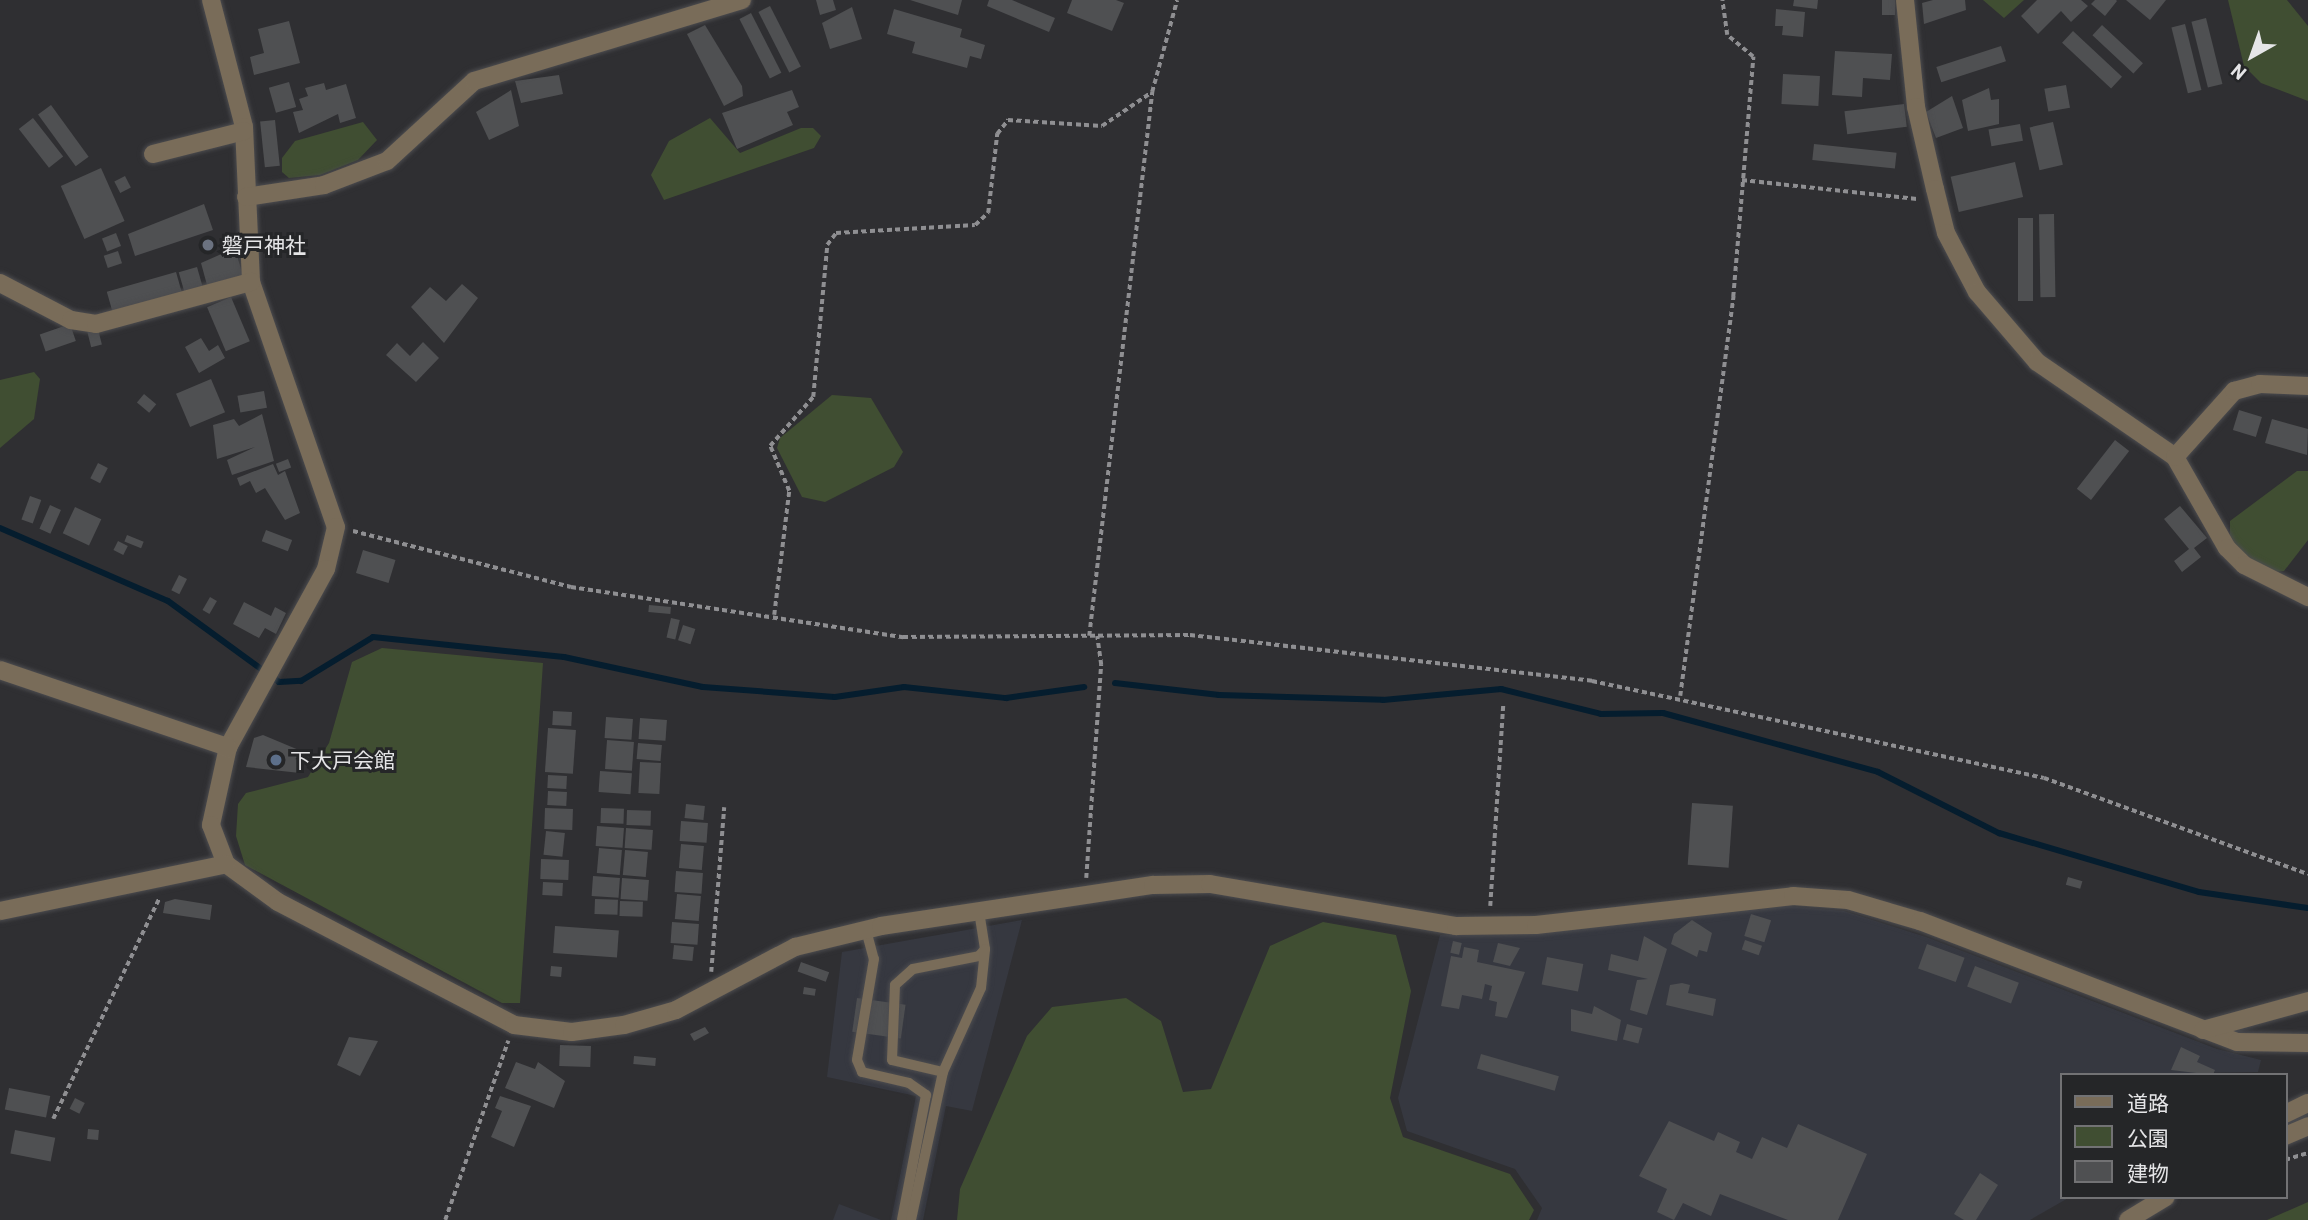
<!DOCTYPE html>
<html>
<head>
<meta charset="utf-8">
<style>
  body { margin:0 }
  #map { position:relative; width:2308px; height:1220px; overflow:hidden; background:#2f2f32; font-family:Barlow,"Noto Sans JP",sans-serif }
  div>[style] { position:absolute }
  .built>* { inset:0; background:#363840 }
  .green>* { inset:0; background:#404e32 }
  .stream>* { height:6px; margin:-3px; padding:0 3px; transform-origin:3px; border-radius:3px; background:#051d2e }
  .building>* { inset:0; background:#4f5052; transform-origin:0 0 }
  .round { border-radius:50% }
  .path>* { height:3.5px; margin-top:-1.75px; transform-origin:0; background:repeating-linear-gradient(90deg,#8f8f92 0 5px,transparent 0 8.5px) }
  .roads { filter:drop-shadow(0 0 2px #4c4c4f) drop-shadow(0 0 2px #4c4c4f) }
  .service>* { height:10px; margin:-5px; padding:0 5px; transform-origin:5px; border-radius:5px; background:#796c59 }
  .minor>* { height:18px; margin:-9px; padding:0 9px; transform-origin:9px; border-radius:9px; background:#796c59 }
  .dots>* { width:19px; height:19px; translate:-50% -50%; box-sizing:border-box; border:4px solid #252628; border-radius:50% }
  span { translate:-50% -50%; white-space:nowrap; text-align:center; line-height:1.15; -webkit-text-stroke:6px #252628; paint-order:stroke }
  .poi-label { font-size:21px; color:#e5e5e7 }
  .left { translate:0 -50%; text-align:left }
  .legend { position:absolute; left:2060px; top:1073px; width:228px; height:126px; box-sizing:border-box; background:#252628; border:2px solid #727274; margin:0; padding:9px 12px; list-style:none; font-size:21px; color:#e5e5e7 }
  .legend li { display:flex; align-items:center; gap:14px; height:35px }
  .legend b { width:35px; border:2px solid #727274 }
  .north { position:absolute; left:2217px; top:21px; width:70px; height:70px; -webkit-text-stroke:5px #252628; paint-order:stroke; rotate:220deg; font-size:19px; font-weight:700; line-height:28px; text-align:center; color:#e5e5e7 }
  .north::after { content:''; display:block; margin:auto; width:24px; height:32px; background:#e5e5e7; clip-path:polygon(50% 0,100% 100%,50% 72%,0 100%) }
</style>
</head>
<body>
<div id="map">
  <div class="built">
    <div style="clip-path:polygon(1786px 906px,1844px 911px,1926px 937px,2217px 1049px,2261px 1060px,2258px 1072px,2061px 1075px,2061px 1197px,2070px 1197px,2030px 1220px,1537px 1220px,1542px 1208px,1515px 1169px,1407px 1131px,1398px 1098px,1440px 935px,1531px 934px)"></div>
    <div style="clip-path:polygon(1022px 920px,972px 1111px,946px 1106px,923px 1220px,891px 1220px,916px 1096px,827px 1077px,842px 952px)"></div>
    <div style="clip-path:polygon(839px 1204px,881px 1220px,833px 1220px)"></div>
  </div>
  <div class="green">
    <div style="clip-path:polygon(1983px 0,2024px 0,2004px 18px)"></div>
    <div style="clip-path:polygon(2228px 0,2287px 0,2308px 26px,2308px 101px,2261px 83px,2244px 66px)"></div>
    <div style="clip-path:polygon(710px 118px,740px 153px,801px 128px,813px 128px,821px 136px,814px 148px,664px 200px,651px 175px,669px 141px)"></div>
    <div style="clip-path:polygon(363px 122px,377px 140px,358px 160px,320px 175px,289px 178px,282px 172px,282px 158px,295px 141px)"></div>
    <div style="clip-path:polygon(34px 372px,40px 379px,34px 419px,0 448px,0 380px)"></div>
    <div style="clip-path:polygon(832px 395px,871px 398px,903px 452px,894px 467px,825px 502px,802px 497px,777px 448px,780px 438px)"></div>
    <div style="clip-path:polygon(2297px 471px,2308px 471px,2308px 540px,2284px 571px,2274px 572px,2249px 562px,2230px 543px,2230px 521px)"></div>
    <div style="clip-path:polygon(382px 648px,543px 663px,520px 1003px,502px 1003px,245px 865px,236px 836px,238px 804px,246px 793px,308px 777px,329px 743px,352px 662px)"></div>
    <div style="clip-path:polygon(1323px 922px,1396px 935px,1411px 991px,1390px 1098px,1403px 1137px,1510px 1174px,1534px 1210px,1529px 1220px,957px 1220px,960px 1189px,1027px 1036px,1052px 1007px,1126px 998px,1161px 1021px,1183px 1092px,1211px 1089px,1270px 946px)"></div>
    <div style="clip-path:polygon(2308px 1202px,2308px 1220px,2267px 1220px)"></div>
  </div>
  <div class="stream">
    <div style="left:0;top:528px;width:183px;rotate:23.5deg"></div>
    <div style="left:168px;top:601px;width:137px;rotate:36.1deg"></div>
    <div style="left:279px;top:682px;width:22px;rotate:-3deg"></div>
    <div style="left:301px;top:681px;width:84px;rotate:-31.4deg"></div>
    <div style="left:373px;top:637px;width:192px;rotate:6deg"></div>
    <div style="left:564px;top:657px;width:142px;rotate:12.2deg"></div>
    <div style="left:703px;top:687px;width:132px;rotate:4.3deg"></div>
    <div style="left:835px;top:697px;width:70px;rotate:-8.2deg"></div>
    <div style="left:904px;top:687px;width:103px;rotate:6.2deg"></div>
    <div style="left:1006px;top:698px;width:79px;rotate:-8deg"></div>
    <div style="left:1115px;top:683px;width:105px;rotate:6.6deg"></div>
    <div style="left:1219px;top:695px;width:164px;rotate:1.7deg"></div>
    <div style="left:1383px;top:700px;width:119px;rotate:-5.3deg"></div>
    <div style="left:1501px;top:689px;width:103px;rotate:14deg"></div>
    <div style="left:1601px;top:714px;width:62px;rotate:-0.9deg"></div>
    <div style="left:1663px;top:713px;width:223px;rotate:15.3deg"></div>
    <div style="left:1878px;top:772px;width:136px;rotate:26.8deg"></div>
    <div style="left:1999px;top:833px;width:209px;rotate:16.4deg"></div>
    <div style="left:2199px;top:892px;width:110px;rotate:8.4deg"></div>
  </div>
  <div class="building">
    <div style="clip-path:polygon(816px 0,833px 0,836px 10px,820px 15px)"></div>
    <div style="clip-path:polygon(910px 0,962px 0,958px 15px)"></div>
    <div style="clip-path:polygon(989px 0,1012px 0,1055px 18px,1049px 32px,987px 6px)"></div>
    <div style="clip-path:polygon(1072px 0,1116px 0,1124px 3px,1112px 31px,1067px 13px)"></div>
    <div style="clip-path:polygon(1794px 0,1818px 0,1817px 9px,1793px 6px)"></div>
    <div style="left:1882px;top:0;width:13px;height:15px"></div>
    <div style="clip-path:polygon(1933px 0,1965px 0,1966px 10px,1924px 24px,1922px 3px)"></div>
    <div style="clip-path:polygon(2037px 0,2081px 0,2088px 6px,2071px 22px,2061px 11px,2038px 34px,2021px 16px)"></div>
    <div style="clip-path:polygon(2095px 0,2116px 0,2117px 1px,2105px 16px,2091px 4px)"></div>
    <div style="clip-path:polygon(2126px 0,2166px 0,2150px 20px)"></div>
    <div style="left:770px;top:6px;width:68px;height:13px;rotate:63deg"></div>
    <div style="clip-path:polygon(852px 7px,862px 39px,830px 49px,822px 23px)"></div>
    <div style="clip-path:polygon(894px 9px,962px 29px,960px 37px,985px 45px,981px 59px,970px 56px,967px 68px,912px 53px,915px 42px,887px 34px)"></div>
    <div style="clip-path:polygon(1776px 9px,1805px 12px,1803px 37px,1782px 35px,1783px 26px,1775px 26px)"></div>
    <div style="left:751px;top:13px;width:67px;height:13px;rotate:63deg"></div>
    <div style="left:2206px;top:18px;width:68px;height:15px;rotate:76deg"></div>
    <div style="clip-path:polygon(289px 21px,300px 63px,254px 75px,250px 57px,264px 53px,258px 29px)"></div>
    <div style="left:2185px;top:24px;width:68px;height:14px;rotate:76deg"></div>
    <div style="clip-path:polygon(705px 25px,742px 86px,743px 96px,724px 106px,687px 34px)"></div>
    <div style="left:2102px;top:25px;width:56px;height:14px;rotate:43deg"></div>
    <div style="left:2073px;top:31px;width:67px;height:16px;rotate:43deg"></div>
    <div style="left:2001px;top:46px;width:16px;height:68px;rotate:72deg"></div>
    <div style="clip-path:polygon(1835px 51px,1892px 54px,1890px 80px,1863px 78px,1862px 97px,1832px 95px)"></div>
    <div style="left:1783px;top:74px;width:37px;height:30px;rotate:3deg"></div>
    <div style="clip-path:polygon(559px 75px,563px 94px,521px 103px,515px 81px)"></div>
    <div style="left:289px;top:82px;width:26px;height:21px;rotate:74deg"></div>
    <div style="clip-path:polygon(324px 83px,326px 90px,346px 84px,356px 118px,340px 123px,338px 114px,299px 133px,293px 112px,303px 110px,299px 99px,308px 96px,305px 88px)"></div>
    <div style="left:2066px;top:85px;width:23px;height:22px;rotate:80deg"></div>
    <div style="clip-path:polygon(1989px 88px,1991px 100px,1999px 99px,1999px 124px,1968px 131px,1962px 100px)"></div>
    <div style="clip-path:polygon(511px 90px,519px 126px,489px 140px,476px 112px)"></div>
    <div style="clip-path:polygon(792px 90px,799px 107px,787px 112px,793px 125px,737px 149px,722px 113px)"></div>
    <div style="clip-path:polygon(1952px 96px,1963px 128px,1936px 138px,1926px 112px)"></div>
    <div style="left:1904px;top:104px;width:23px;height:60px;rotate:83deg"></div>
    <div style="left:51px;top:105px;width:64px;height:16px;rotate:54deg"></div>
    <div style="left:33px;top:118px;width:49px;height:18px;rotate:52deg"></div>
    <div style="left:275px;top:120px;width:46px;height:15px;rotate:84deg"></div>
    <div style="left:2053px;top:122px;width:44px;height:24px;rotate:77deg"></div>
    <div style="left:2020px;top:124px;width:17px;height:32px;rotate:80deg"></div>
    <div style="left:1814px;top:144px;width:83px;height:16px;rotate:6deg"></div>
    <div style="left:2015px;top:162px;width:36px;height:66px;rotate:77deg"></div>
    <div style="left:101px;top:168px;width:58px;height:44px;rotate:66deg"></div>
    <div style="left:125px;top:176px;width:13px;height:12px;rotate:63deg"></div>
    <div style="clip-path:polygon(204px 204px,213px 230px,135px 256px,128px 234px)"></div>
    <div style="left:2054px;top:214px;width:83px;height:15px;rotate:89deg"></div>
    <div style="left:2018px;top:218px;width:15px;height:83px"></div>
    <div style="left:116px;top:233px;width:14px;height:15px;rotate:69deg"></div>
    <div class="round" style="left:199px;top:236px;width:18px;height:18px"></div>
    <div style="clip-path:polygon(235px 248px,243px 276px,207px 285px,201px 263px)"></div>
    <div style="left:118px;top:251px;width:13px;height:15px;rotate:72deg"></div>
    <div style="left:197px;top:267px;width:22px;height:19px;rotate:74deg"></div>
    <div style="left:176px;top:272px;width:22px;height:72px;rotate:74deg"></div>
    <div style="clip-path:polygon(462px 284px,478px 298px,444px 343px,411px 307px,430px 287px,446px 301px)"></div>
    <div style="left:231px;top:297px;width:48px;height:26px;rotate:67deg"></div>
    <div style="left:70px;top:324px;width:18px;height:32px;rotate:71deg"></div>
    <div style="left:98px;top:329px;width:16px;height:11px;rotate:76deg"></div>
    <div style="clip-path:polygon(201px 338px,209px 351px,218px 345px,225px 358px,199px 373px,185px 347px)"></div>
    <div style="clip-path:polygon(423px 342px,439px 358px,416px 382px,386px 355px,397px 343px,410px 356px)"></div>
    <div style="left:211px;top:379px;width:36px;height:38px;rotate:67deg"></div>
    <div style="left:264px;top:391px;width:17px;height:27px;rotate:80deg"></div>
    <div style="left:144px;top:394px;width:16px;height:11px;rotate:40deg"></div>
    <div style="left:2239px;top:410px;width:24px;height:21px;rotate:17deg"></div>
    <div style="clip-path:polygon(262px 414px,274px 461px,232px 475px,227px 460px,255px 447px,217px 459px,213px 425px,234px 419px,239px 426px)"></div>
    <div style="clip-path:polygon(2272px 419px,2308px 429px,2307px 455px,2265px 443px)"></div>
    <div style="left:2115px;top:440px;width:18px;height:62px;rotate:38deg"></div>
    <div style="left:288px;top:459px;width:9px;height:13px;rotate:69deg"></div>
    <div style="left:98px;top:463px;width:11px;height:17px;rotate:27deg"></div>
    <div style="clip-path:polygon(273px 464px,278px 475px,285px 471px,300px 513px,285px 520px,265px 488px,256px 493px,250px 481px,240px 486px,237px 478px)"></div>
    <div style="left:30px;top:496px;width:12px;height:25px;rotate:20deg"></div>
    <div style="left:50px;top:505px;width:12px;height:26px;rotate:24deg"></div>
    <div style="clip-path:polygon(2180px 506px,2207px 538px,2194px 548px,2201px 557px,2182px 572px,2174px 561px,2189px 549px,2164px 519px)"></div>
    <div style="left:75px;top:507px;width:29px;height:29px;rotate:25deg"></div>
    <div style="left:266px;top:530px;width:28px;height:12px;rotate:21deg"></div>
    <div style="left:127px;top:535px;width:18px;height:7px;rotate:22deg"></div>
    <div style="left:118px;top:541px;width:11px;height:10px;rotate:27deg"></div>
    <div style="left:363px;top:550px;width:34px;height:24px;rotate:17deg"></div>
    <div style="left:179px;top:575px;width:9px;height:17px;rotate:27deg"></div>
    <div style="left:210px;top:597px;width:8px;height:15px;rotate:30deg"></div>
    <div style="clip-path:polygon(244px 602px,271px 616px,275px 607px,286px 613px,276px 634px,265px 628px,259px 638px,233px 624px)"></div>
    <div style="left:649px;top:605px;width:22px;height:7px;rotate:5deg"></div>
    <div style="left:671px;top:618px;width:9px;height:20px;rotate:13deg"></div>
    <div style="left:683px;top:625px;width:13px;height:16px;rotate:18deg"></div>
    <div style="left:553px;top:711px;width:19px;height:14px;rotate:3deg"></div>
    <div style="left:606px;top:717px;width:27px;height:21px;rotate:4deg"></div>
    <div style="left:640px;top:718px;width:27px;height:21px;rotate:4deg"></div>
    <div style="left:548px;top:728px;width:28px;height:44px;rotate:4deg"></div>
    <div style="clip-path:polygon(263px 735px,306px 753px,300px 773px,246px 767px,254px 738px)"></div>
    <div style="left:607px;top:740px;width:27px;height:29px;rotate:4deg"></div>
    <div style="left:638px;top:743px;width:24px;height:16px;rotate:5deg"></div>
    <div style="left:640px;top:762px;width:21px;height:31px;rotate:3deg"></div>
    <div style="left:600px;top:771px;width:32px;height:21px;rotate:4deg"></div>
    <div style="left:548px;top:775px;width:19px;height:13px;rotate:3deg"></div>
    <div style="left:548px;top:791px;width:19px;height:14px;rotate:3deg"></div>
    <div style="left:1692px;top:803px;width:41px;height:62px;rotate:4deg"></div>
    <div style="left:686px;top:804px;width:19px;height:14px;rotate:6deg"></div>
    <div style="left:545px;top:808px;width:28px;height:21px;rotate:2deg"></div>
    <div style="left:601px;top:808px;width:23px;height:15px;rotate:2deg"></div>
    <div style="left:627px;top:810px;width:24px;height:15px;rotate:2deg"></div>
    <div style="left:681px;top:821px;width:27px;height:20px;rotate:4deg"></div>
    <div style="left:597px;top:826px;width:27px;height:20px;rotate:4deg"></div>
    <div style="left:626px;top:828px;width:27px;height:20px;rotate:4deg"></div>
    <div style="left:546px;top:831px;width:19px;height:24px;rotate:6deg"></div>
    <div style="left:681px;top:844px;width:23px;height:24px;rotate:5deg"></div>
    <div style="left:599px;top:848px;width:23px;height:25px;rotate:5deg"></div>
    <div style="left:625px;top:850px;width:23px;height:25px;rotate:5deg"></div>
    <div style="left:541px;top:859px;width:28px;height:20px;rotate:2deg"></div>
    <div style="left:676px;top:871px;width:27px;height:21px;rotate:4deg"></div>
    <div style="left:593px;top:876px;width:27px;height:20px;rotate:4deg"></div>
    <div style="left:2068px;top:877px;width:15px;height:8px;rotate:16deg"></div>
    <div style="left:622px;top:878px;width:27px;height:21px;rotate:4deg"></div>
    <div style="left:543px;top:882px;width:20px;height:13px;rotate:3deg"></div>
    <div style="left:677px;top:894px;width:24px;height:25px;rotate:5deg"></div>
    <div style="clip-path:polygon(175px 899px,212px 905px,210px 920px,163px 913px,165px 902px)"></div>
    <div style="left:595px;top:899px;width:23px;height:15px;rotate:2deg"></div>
    <div style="left:620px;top:901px;width:23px;height:15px;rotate:2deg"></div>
    <div style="left:1751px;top:914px;width:21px;height:23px;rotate:17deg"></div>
    <div style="clip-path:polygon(1692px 920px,1712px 933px,1707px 952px,1699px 950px,1697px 957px,1671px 944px,1674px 934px)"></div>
    <div style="left:672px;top:922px;width:27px;height:21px;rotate:4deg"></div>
    <div style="left:555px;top:926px;width:64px;height:27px;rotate:4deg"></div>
    <div style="clip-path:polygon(1644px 936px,1667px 949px,1647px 1015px,1630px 1010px,1637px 980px,1648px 979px,1608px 970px,1611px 954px,1638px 961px)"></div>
    <div style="left:1745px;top:940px;width:18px;height:10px;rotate:19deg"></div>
    <div style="left:1453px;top:941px;width:9px;height:12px;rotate:13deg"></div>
    <div style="clip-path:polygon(1498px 943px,1520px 948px,1510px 966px,1493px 962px)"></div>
    <div style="left:1927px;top:944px;width:40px;height:26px;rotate:20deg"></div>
    <div style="left:674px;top:945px;width:20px;height:14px;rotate:6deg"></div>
    <div style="clip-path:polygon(1464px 947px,1479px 950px,1477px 962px,1525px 972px,1507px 1018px,1495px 1016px,1497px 1002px,1489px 1000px,1492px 986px,1485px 984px,1482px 999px,1462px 995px,1459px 1009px,1441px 1006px,1451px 956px,1462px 958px)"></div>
    <div style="left:1547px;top:957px;width:37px;height:28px;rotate:11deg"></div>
    <div style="left:801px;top:962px;width:30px;height:10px;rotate:20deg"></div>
    <div style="left:551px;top:966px;width:11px;height:10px;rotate:5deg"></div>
    <div style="left:1975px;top:966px;width:47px;height:22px;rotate:21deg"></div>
    <div style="clip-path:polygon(1682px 983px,1690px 985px,1688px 993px,1716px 999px,1713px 1016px,1666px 1005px,1670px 985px)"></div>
    <div style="left:804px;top:987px;width:12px;height:7px;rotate:9deg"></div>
    <div style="left:857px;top:998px;width:49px;height:34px;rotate:8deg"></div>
    <div style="clip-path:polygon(1594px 1006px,1621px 1020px,1617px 1041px,1571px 1031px,1571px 1009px,1592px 1014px)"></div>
    <div style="left:1627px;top:1024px;width:16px;height:16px;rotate:15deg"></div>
    <div style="clip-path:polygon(705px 1027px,709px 1033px,694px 1041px,690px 1034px)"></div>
    <div style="clip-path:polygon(349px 1037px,378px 1041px,360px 1076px,337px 1065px)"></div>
    <div style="left:560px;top:1045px;width:31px;height:21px;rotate:2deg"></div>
    <div style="clip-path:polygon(2181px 1047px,2200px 1056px,2197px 1062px,2215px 1070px,2213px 1075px,2171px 1070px)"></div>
    <div style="left:1481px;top:1054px;width:81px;height:15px;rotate:16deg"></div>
    <div style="left:634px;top:1056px;width:22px;height:8px;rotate:5deg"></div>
    <div style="clip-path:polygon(516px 1062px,535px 1069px,538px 1062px,565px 1081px,554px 1108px,505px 1088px)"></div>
    <div style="left:9px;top:1088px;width:42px;height:22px;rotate:11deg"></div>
    <div style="clip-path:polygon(500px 1096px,531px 1106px,514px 1147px,491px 1137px,502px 1111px,495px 1108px)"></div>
    <div style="left:75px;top:1098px;width:11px;height:12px;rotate:27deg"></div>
    <div style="clip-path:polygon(1669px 1121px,1714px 1141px,1718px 1132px,1740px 1142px,1736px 1152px,1752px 1159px,1762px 1137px,1787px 1148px,1798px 1124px,1867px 1154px,1838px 1220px,1788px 1220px,1720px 1194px,1711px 1216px,1683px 1203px,1674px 1220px,1657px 1212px,1667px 1189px,1639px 1176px)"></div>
    <div style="left:88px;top:1129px;width:11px;height:10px;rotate:5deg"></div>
    <div style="left:15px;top:1130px;width:41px;height:24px;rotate:11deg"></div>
    <div style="clip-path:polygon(1980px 1173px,1998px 1185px,1976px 1220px,1964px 1220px,1954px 1214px)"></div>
  </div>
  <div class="path">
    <div style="left:1742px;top:180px;width:176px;rotate:6.2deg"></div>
    <div style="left:353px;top:531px;width:225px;rotate:14.4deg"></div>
    <div style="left:571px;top:587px;width:336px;rotate:8.6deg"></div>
    <div style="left:903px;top:637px;width:287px;rotate:-0.4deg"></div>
    <div style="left:1190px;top:635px;width:405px;rotate:6.5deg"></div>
    <div style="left:1592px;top:681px;width:462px;rotate:12.1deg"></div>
    <div style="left:2044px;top:778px;width:281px;rotate:20deg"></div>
    <div style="left:774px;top:615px;width:125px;rotate:-83.1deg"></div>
    <div style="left:789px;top:491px;width:49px;rotate:-112.9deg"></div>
    <div style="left:770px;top:446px;width:65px;rotate:-48.7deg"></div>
    <div style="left:813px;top:397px;width:153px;rotate:-84.7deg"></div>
    <div style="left:827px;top:245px;width:15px;rotate:-53deg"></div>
    <div style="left:836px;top:233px;width:139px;rotate:-3.3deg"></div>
    <div style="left:975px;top:225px;width:18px;rotate:-43deg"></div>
    <div style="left:988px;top:213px;width:80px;rotate:-83.5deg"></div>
    <div style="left:997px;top:134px;width:18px;rotate:-52deg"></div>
    <div style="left:1008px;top:120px;width:94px;rotate:3.7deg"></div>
    <div style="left:1102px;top:126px;width:60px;rotate:-34.2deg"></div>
    <div style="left:1089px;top:636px;width:548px;rotate:-83.39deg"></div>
    <div style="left:1152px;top:92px;width:95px;rotate:-74.8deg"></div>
    <div style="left:1680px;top:696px;width:403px;rotate:-82.4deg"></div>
    <div style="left:1733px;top:297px;width:241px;rotate:-85.2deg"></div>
    <div style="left:1753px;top:57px;width:34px;rotate:-140deg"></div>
    <div style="left:1727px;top:35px;width:35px;rotate:-98deg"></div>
    <div style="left:1086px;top:878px;width:214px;rotate:-86deg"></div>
    <div style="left:1101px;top:665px;width:29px;rotate:-98deg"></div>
    <div style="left:1490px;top:906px;width:201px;rotate:-86.3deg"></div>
    <div style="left:711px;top:972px;width:165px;rotate:-85.5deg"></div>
    <div style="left:53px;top:1119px;width:246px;rotate:-64.3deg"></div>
    <div style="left:2285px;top:1160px;width:24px;rotate:-17deg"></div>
    <div style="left:445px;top:1220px;width:190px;rotate:-70.6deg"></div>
  </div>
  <div class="roads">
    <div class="service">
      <div style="left:866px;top:930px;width:30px;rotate:75deg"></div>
      <div style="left:874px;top:959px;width:102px;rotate:99.6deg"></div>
      <div style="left:857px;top:1060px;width:13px;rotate:67deg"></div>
      <div style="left:862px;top:1072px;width:48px;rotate:13.2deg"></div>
      <div style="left:909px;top:1083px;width:21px;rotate:35deg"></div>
      <div style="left:926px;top:1095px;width:127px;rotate:100.9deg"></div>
      <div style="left:943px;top:1072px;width:52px;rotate:-166.8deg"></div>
      <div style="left:892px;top:1060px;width:75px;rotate:-87.7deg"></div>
      <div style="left:895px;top:985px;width:24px;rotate:-42deg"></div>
      <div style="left:913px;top:969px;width:67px;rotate:-11.1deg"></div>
      <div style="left:979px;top:956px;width:9px;rotate:-49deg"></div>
      <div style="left:985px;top:949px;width:39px;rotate:-99deg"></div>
      <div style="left:911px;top:1220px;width:151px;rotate:-77.8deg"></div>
      <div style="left:943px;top:1072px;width:92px;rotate:-65.7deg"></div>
      <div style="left:981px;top:988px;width:39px;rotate:-84deg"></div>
    </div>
    <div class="minor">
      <div style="left:211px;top:0;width:131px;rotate:75.4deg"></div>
      <div style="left:244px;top:127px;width:155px;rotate:87.4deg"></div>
      <div style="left:251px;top:282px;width:259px;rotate:70.9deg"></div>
      <div style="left:336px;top:527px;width:43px;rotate:103.4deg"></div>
      <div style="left:326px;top:569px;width:203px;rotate:118.8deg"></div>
      <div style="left:228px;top:747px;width:80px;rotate:102.3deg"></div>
      <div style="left:211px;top:825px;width:42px;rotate:69deg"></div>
      <div style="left:226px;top:864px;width:64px;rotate:36.2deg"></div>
      <div style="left:278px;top:902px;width:266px;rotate:27.5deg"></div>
      <div style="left:514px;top:1025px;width:58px;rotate:6.9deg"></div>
      <div style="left:572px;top:1032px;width:52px;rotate:-7.7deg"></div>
      <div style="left:624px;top:1025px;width:54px;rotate:-16.1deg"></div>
      <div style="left:676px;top:1010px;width:135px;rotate:-27.9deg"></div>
      <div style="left:795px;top:947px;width:89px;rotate:-13.7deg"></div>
      <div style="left:881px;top:926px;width:275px;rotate:-8.6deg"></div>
      <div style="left:1153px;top:885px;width:57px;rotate:-1deg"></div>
      <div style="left:1210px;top:884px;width:250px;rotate:9.7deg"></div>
      <div style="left:1456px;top:926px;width:80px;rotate:-0.7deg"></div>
      <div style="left:1536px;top:925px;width:259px;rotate:-6.4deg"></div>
      <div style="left:1793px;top:896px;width:55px;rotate:4.2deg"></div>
      <div style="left:1848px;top:900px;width:75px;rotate:16.3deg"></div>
      <div style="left:1920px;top:921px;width:339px;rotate:20.9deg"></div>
      <div style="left:2237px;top:1042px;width:71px;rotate:0.8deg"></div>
      <div style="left:1905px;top:0;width:108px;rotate:84.1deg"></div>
      <div style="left:1916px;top:107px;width:84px;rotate:77deg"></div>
      <div style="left:1935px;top:189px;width:45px;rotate:76deg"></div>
      <div style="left:1946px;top:233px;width:67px;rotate:62.3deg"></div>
      <div style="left:1977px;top:292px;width:92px;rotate:49.4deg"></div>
      <div style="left:2037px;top:362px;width:168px;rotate:34.5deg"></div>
      <div style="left:2175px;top:457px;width:105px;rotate:60.3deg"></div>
      <div style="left:2227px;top:548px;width:24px;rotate:45deg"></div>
      <div style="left:2244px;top:565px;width:72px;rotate:26.6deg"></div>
      <div style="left:153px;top:154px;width:94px;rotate:-14.2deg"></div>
      <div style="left:246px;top:197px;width:79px;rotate:-8.7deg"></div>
      <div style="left:324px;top:185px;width:67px;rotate:-20.9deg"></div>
      <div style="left:387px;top:161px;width:118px;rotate:-42.6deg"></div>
      <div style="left:474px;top:81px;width:280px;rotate:-16.8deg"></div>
      <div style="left:0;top:283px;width:80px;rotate:27.5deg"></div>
      <div style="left:71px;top:320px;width:25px;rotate:9deg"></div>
      <div style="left:96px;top:324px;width:161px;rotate:-15.2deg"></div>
      <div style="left:2175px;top:457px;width:89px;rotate:-48.2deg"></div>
      <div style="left:2234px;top:391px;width:27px;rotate:-15deg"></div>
      <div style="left:2260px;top:384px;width:48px;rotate:2.4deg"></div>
      <div style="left:0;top:670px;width:241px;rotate:18.7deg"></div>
      <div style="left:0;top:911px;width:231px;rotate:-11.7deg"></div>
      <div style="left:2203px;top:1030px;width:109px;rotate:-15.4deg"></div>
      <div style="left:2285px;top:1114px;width:25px;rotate:-26deg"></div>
      <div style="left:2285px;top:1136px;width:25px;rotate:-23deg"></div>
      <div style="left:2128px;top:1220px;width:44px;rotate:-31.2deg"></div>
    </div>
  </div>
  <div class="dots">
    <div style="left:208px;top:245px;background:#6b7280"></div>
    <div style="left:276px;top:760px;background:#5c6f8a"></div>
  </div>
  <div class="poi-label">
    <span class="left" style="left:222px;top:245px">磐戸神社</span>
    <span class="left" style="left:290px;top:760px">下大戸会館</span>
  </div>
  <ul class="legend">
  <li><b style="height:9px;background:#796c59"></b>道路</li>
  <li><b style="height:19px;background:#404e32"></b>公園</li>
  <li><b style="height:19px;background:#4f5052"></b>建物</li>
  </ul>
  <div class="north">N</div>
</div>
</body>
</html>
